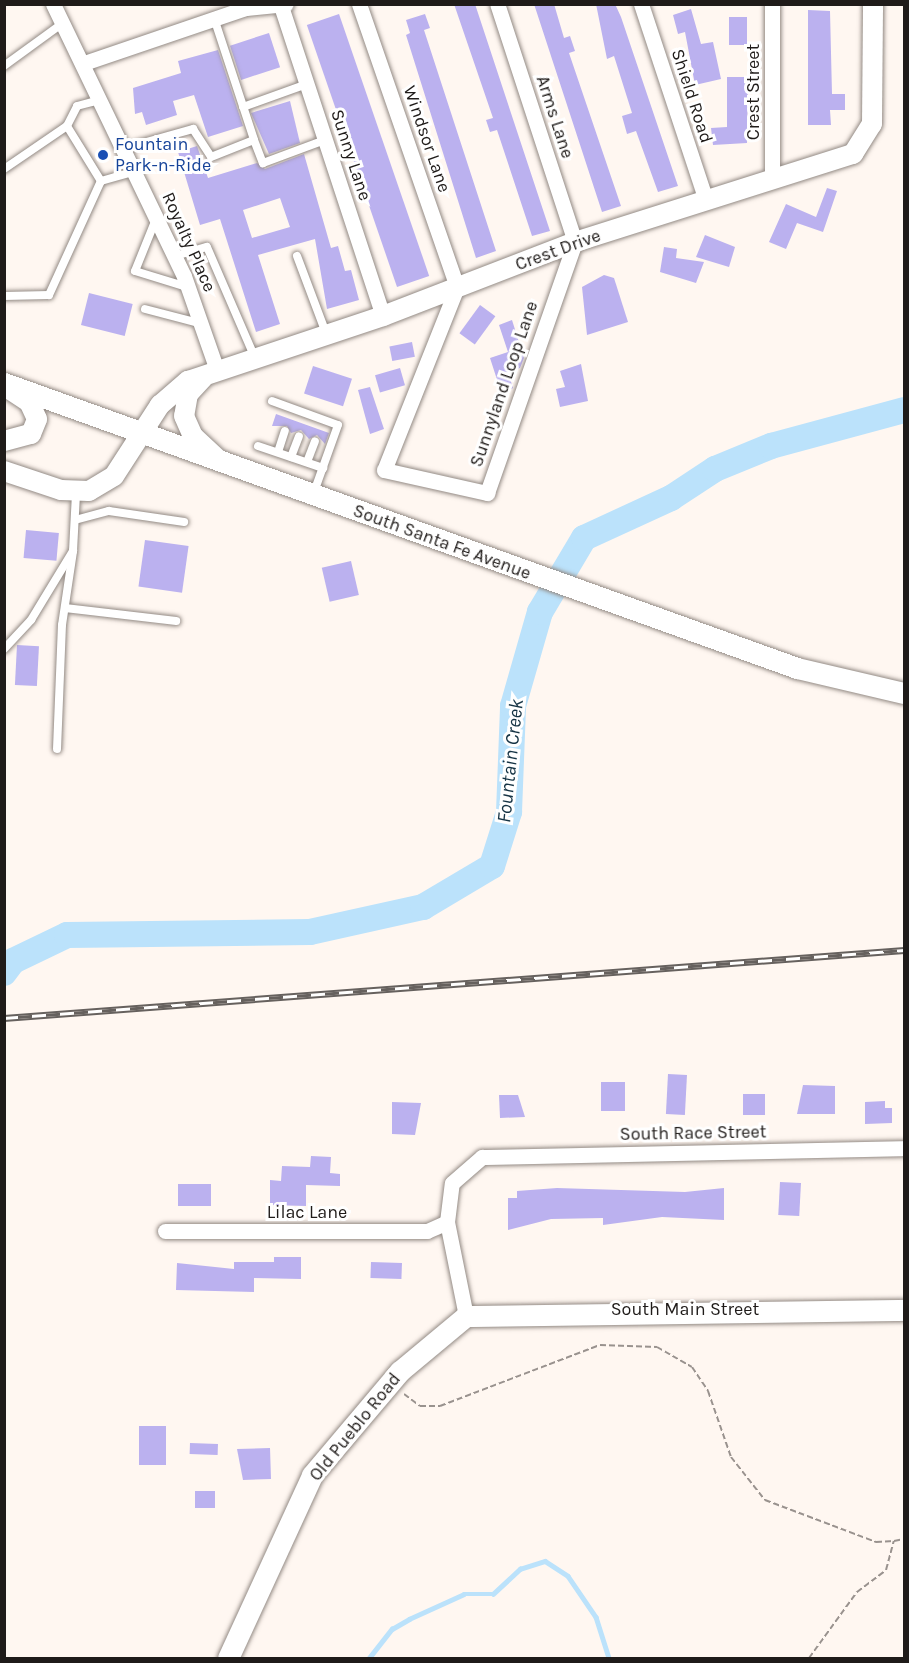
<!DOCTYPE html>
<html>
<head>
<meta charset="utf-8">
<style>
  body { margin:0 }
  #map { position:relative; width:909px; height:1663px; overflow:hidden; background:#fff7f1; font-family:Karla,sans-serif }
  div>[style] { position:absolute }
  .stream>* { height:4.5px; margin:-2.25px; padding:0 2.25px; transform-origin:2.25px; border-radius:2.25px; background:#bbe2fb }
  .river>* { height:26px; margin:-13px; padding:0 13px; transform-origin:13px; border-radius:13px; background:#bbe2fb }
  .building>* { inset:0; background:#bbb1ef; transform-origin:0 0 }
  .path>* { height:2px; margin-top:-1px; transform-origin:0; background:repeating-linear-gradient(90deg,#99928e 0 6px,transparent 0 9px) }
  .roads { filter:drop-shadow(0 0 2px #938a84) drop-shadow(0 0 2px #938a84) }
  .service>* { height:8px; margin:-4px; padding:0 4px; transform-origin:4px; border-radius:4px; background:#fff }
  .minor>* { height:15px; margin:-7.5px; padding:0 7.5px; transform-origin:7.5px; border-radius:7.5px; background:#fff }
  .tertiary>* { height:20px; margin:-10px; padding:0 10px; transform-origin:10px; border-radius:10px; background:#fff }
  .secondary>* { height:21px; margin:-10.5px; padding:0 10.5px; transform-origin:10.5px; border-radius:10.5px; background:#fff }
  .rail>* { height:7px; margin-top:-3.5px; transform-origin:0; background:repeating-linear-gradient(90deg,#fff 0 14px,#66615e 0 28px); box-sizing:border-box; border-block:2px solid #66615e }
  .dots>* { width:16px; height:16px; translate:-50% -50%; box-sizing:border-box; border:3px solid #fff; border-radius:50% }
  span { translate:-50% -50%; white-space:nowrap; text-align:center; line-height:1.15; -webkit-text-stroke:6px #fff; paint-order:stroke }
  .street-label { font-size:18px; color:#1f1b19 }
  .transit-label { font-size:18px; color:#164399 }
  .left { translate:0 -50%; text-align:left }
  .water-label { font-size:20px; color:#153344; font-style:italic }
  .frame { position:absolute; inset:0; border:6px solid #1f1b19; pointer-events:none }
</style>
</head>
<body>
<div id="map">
  <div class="stream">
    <div style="left:369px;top:1658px;width:37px;rotate:-52deg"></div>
    <div style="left:392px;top:1629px;width:20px;rotate:-30deg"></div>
    <div style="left:409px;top:1619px;width:60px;rotate:-24.4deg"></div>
    <div style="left:464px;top:1594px;width:29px"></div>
    <div style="left:493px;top:1594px;width:37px;rotate:-43deg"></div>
    <div style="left:520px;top:1569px;width:26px;rotate:-18deg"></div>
    <div style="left:545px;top:1561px;width:27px;rotate:33deg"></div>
    <div style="left:568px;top:1576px;width:50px;rotate:55.7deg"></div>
    <div style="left:596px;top:1617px;width:43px;rotate:72.4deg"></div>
  </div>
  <div class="river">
    <div style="left:4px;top:973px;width:15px;rotate:-53deg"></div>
    <div style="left:13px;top:961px;width:60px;rotate:-25.7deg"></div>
    <div style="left:67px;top:935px;width:243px;rotate:-0.7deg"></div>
    <div style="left:310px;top:932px;width:116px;rotate:-12.5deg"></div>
    <div style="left:423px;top:907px;width:80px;rotate:-30.7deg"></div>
    <div style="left:492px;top:866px;width:57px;rotate:-72.5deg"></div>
    <div style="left:509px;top:812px;width:106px;rotate:-87.8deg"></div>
    <div style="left:513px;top:706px;width:98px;rotate:-74deg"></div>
    <div style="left:540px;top:612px;width:86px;rotate:-59.3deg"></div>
    <div style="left:584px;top:538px;width:96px;rotate:-24.7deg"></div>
    <div style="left:671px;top:498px;width:53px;rotate:-33.4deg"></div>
    <div style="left:715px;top:469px;width:61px;rotate:-22.3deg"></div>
    <div style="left:771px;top:446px;width:138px;rotate:-15.1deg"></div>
  </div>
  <div class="building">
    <div style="clip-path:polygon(454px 4px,475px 4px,550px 231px,532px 236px,497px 130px,490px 132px,486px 120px,493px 118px)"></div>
    <div style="clip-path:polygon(534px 4px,554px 4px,564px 38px,570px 36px,575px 51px,569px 53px,621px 206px,602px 212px)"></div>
    <div style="clip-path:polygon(596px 4px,615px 4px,621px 17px,678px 186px,658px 192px,636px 131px,627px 134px,622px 116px,632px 113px,614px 56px,607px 59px)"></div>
    <div style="clip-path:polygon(691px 9px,701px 44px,713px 42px,721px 79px,695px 85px,685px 32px,678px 34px,673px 15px)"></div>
    <div style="clip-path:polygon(808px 10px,830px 11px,832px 94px,845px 94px,845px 110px,830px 110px,831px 125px,808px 125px)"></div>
    <div style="left:339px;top:14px;width:277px;height:34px;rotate:71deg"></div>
    <div style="clip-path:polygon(425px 14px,430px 28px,424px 30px,496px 251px,476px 258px,406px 35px,410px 33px,406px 20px)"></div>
    <div style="left:729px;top:17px;width:18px;height:28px"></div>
    <div style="left:269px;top:33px;width:36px;height:41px;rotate:72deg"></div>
    <div style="clip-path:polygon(218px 50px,243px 126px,208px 137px,194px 95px,173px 101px,177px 115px,146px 125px,142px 112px,135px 114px,133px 88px,181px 73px,178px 61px)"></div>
    <div style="clip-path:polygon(727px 77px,748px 77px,747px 143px,713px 145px,711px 128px,727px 127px)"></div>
    <div style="clip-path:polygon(290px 101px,300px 143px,269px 154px,251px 113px)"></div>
    <div style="clip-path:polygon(evenodd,197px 146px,208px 178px,257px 163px,265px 169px,304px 154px,331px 248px,338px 246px,345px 271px,351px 270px,359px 300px,327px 309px,315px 239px,258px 255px,280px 324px,256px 332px,220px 219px,200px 225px,178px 152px,197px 146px,280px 198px,290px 227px,252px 238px,243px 210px,280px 198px)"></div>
    <div style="clip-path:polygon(827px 188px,837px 191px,823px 232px,797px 223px,786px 249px,769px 242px,786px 204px,816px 217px)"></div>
    <div style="clip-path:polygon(705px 235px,735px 247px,729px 267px,696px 257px)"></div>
    <div style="clip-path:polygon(664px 247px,677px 249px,676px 258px,704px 262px,696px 283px,660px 272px)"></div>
    <div style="clip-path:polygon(604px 275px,614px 278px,628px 322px,587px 335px,582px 287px)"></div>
    <div style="left:89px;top:293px;width:45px;height:33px;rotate:14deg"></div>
    <div style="left:480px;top:305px;width:19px;height:35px;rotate:36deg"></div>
    <div style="clip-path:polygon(512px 320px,524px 358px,520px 368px,508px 372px,513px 388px,502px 395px,490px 358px,508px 352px,499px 325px)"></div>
    <div style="left:412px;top:342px;width:15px;height:23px;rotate:79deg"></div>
    <div style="clip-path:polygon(581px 364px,588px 401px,560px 407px,556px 389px,565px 387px,560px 371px)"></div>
    <div style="left:313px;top:366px;width:41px;height:29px;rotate:18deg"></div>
    <div style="left:400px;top:368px;width:18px;height:26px;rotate:74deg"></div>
    <div style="clip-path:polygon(370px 387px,384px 429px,370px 434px,358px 390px)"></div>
    <div style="clip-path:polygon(276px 414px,329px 433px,325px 444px,317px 435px,309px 439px,301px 430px,291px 433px,287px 426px,272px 426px)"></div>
    <div style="left:26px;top:530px;width:33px;height:28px;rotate:5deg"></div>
    <div style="left:145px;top:540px;width:44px;height:47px;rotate:8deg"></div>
    <div style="left:351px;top:561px;width:35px;height:30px;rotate:77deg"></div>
    <div style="left:17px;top:645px;width:22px;height:40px;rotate:3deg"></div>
    <div style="left:668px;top:1074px;width:19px;height:40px;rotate:3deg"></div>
    <div style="left:601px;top:1082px;width:24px;height:29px"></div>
    <div style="clip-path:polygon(803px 1085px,835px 1086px,835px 1114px,797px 1114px)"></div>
    <div style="left:743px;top:1094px;width:22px;height:21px"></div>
    <div style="clip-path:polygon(499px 1095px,518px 1095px,525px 1117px,500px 1118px)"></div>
    <div style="clip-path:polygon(885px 1101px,885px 1108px,892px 1108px,892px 1123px,865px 1124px,865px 1102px)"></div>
    <div style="clip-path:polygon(392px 1102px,421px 1103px,415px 1135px,392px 1134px)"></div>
    <div style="clip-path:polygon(311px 1156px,331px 1157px,330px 1173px,340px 1174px,340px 1186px,306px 1185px,306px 1206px,270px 1205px,270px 1180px,281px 1181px,282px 1166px,310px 1167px)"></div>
    <div style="left:780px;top:1182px;width:21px;height:33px;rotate:3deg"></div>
    <div style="left:178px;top:1184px;width:33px;height:22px"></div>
    <div style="clip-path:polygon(557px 1188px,685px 1192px,724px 1188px,724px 1220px,662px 1217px,603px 1225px,603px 1218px,551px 1219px,508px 1230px,508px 1198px,517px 1198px,517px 1191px)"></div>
    <div style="clip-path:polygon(274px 1257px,301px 1257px,301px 1279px,254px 1278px,254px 1292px,176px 1290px,177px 1263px,234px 1269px,234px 1262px,274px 1262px)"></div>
    <div style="left:371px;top:1262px;width:31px;height:16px;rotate:2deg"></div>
    <div style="left:139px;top:1426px;width:27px;height:39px"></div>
    <div style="left:190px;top:1443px;width:28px;height:11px;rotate:2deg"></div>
    <div style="clip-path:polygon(270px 1448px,271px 1479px,243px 1480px,237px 1449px)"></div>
    <div style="left:215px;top:1491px;width:17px;height:20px;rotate:90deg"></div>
  </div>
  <div class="path">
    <div style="left:404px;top:1394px;width:20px;rotate:37deg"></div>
    <div style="left:420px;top:1406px;width:20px"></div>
    <div style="left:440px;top:1406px;width:171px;rotate:-20.9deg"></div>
    <div style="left:600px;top:1345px;width:57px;rotate:2deg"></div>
    <div style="left:657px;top:1347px;width:40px;rotate:29.7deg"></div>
    <div style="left:692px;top:1367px;width:29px;rotate:56deg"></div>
    <div style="left:708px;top:1391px;width:70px;rotate:70.8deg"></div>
    <div style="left:731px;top:1457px;width:55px;rotate:51.7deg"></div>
    <div style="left:765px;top:1500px;width:119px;rotate:20.7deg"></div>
    <div style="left:876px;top:1542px;width:18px;rotate:-3deg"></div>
    <div style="left:809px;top:1658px;width:82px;rotate:-54deg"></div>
    <div style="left:857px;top:1592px;width:36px;rotate:-37deg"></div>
    <div style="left:886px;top:1570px;width:30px;rotate:-75deg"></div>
    <div style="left:894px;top:1541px;width:10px;rotate:-11deg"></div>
  </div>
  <div class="roads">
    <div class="service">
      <div style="left:214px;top:18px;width:128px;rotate:71.8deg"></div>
      <div style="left:4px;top:66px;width:73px;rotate:-36.1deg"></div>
      <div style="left:243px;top:107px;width:68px;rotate:-19.8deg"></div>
      <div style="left:67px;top:126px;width:65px;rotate:58.3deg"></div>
      <div style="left:125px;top:148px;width:71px;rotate:-15.6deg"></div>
      <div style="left:193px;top:129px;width:33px;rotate:57deg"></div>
      <div style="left:211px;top:157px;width:46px;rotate:-21.6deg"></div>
      <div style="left:254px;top:140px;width:25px;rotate:69deg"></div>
      <div style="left:263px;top:163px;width:66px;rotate:-20.4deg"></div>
      <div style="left:4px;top:169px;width:76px;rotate:-34.3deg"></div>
      <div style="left:67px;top:126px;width:22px;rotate:-63deg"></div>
      <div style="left:77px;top:106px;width:23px;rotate:-15deg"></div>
      <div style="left:156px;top:219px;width:56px;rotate:112deg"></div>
      <div style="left:135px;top:271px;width:54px;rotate:17.1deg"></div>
      <div style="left:175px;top:256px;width:33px;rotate:-16deg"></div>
      <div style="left:207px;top:247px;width:121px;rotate:66.6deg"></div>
      <div style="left:297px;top:256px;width:82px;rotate:69.4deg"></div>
      <div style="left:4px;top:296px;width:45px;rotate:-1.3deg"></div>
      <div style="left:49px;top:295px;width:125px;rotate:-65.5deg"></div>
      <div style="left:101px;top:181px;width:36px;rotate:-16deg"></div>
      <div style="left:145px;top:309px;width:56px;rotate:14.5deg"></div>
      <div style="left:272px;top:401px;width:70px;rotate:20deg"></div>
      <div style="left:338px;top:425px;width:71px;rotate:109.7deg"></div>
      <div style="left:258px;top:446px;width:69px;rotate:18.7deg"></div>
      <div style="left:278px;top:452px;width:22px;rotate:-72deg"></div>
      <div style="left:291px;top:457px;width:22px;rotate:-69deg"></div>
      <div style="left:307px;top:462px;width:22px;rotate:-69deg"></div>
      <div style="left:75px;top:520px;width:35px;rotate:-15deg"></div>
      <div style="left:109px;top:511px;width:76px;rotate:8.3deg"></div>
      <div style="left:65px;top:608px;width:112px;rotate:6.7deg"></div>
      <div style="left:4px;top:649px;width:40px;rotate:-47deg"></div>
      <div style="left:31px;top:620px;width:81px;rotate:-58.7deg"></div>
      <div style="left:73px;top:551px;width:58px;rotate:-87deg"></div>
      <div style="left:57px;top:749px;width:124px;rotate:-87.7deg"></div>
      <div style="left:62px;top:625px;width:75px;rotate:-81.5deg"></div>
    </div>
    <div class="minor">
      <div style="left:53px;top:4px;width:302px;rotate:64.3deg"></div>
      <div style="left:184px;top:276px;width:100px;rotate:70.7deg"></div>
      <div style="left:359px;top:4px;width:299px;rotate:70.9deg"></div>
      <div style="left:457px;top:287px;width:197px;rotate:111.7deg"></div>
      <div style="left:384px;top:470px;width:106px;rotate:12.6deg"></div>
      <div style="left:487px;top:493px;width:266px;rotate:-70.7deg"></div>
      <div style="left:575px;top:242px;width:250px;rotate:-108.1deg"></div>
      <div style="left:641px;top:4px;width:206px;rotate:71.7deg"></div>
      <div style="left:772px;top:4px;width:176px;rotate:90deg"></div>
      <div style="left:281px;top:6px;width:326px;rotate:71.8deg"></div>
      <div style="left:84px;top:63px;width:171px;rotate:-18.8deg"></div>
      <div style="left:246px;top:8px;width:40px;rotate:-5.7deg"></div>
      <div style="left:165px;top:1231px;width:262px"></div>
      <div style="left:427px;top:1231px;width:22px;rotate:-24deg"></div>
      <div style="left:466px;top:1316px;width:96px;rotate:-101.4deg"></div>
      <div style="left:447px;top:1222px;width:39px;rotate:-83deg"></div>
      <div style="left:452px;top:1183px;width:40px;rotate:-41deg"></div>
      <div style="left:482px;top:1157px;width:422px;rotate:-1.2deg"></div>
    </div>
    <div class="tertiary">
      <div style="left:203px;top:378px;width:22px;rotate:133deg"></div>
      <div style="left:188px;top:394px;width:22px;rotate:100deg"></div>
      <div style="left:184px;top:416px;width:22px;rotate:66deg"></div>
      <div style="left:193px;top:436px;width:33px;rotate:43deg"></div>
      <div style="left:4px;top:441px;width:28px;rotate:-15deg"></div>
      <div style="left:31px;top:434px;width:16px;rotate:-68deg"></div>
      <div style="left:37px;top:419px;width:19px;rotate:-115deg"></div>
      <div style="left:29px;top:402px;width:24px;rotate:-147deg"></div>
      <div style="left:4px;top:471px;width:60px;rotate:18.4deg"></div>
      <div style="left:61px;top:490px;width:28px;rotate:2deg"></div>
      <div style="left:89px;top:491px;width:29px;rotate:-31deg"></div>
      <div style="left:114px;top:476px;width:85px;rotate:-57.1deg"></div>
      <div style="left:160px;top:405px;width:37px;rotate:-41deg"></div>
      <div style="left:188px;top:381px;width:206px;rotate:-18.4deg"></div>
      <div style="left:383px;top:316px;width:206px;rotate:-21.1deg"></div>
      <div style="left:575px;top:242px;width:292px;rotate:-17.6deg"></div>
      <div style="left:853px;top:154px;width:36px;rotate:-58deg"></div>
      <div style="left:872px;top:124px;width:120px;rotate:-89.5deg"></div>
    </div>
    <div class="secondary">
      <div style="left:4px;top:383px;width:843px;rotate:19.77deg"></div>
      <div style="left:797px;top:668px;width:110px;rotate:13.2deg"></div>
      <div style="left:228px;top:1658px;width:201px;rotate:-65.3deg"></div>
      <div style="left:312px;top:1475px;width:136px;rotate:-49.8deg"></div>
      <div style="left:400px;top:1371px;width:86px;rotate:-39.8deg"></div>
      <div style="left:466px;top:1316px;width:438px;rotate:-0.8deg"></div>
    </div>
  </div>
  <div class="rail">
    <div style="left:4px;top:1018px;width:903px;rotate:-4.32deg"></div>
  </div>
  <div class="dots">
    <div style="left:103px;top:155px;background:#1a4fb4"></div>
  </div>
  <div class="street-label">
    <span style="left:753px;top:92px;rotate:-90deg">Crest Street</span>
    <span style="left:692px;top:96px;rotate:72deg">Shield Road</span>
    <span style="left:555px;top:117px;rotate:72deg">Arms Lane</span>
    <span style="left:427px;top:139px;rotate:71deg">Windsor Lane</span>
    <span style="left:351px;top:155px;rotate:72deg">Sunny Lane</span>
    <span style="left:189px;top:242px;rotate:66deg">Royalty Place</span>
    <span style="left:558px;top:250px;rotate:-20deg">Crest Drive</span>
    <span style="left:504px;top:384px;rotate:-71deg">Sunnyland Loop Lane</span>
    <span style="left:442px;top:542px;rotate:20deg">South Santa Fe Avenue</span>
    <span style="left:693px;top:1133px;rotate:-1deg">South Race Street</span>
    <span style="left:307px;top:1212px">Lilac Lane</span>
    <span style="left:685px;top:1309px">South Main Street</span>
    <span style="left:355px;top:1427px;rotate:-51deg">Old Pueblo Road</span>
  </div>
  <div class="transit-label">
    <span class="left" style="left:115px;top:155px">Fountain<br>Park-n-Ride</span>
  </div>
  <div class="water-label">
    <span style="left:510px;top:761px;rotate:-84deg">Fountain Creek</span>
  </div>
  <div class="frame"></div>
</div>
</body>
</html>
